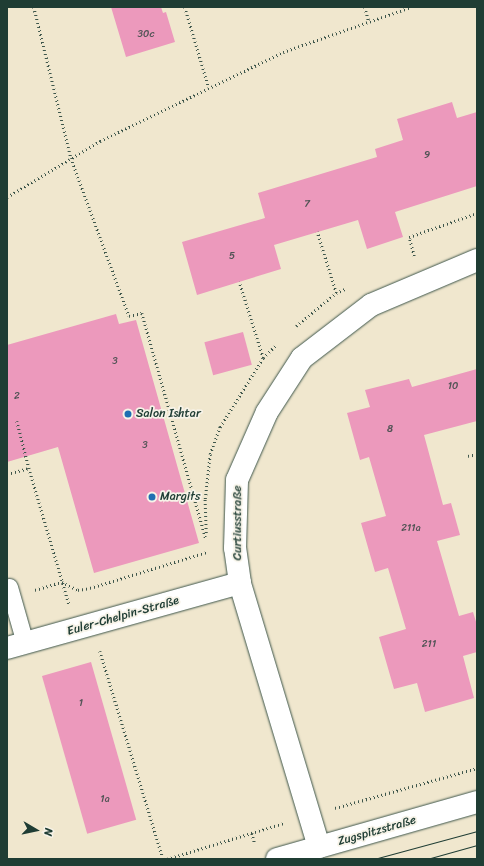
<!DOCTYPE html>
<html>
<head>
<meta charset="utf-8">
<style>
  body { margin:0 }
  #map { position:relative; width:484px; height:866px; overflow:hidden; background:#f0e7ce; font-family:Sriracha,sans-serif }
  div>[style] { position:absolute }
  .building>* { inset:0; background:#ec99bc; transform-origin:0 0 }
  .path>* { height:2.5px; margin-top:-1.25px; transform-origin:0; background:repeating-linear-gradient(90deg,#3e564b 0 1px,transparent 0 4px) }
  .roads { filter:drop-shadow(0 0 1px #3e564b) drop-shadow(0 0 1px #3e564b) }
  .lane>* { height:17px; margin:-8.5px; padding:0 8.5px; transform-origin:8.5px; border-radius:8.5px; background:#fff }
  .street>* { height:22px; margin:-11px; padding:0 11px; transform-origin:11px; border-radius:11px; background:#fff }
  .secondary>* { height:22px; margin:-11px; padding:0 11px; transform-origin:11px; border-radius:11px; background:#fff }
  .tram>* { height:1px; margin:-0.5px; padding:0 0.5px; transform-origin:0.5px; border-radius:0.5px; background:#1f3d34 }
  .dots>* { width:11px; height:11px; translate:-50% -50%; box-sizing:border-box; border:2px solid #f7f3e8; border-radius:50% }
  span { translate:-50% -50%; white-space:nowrap; text-align:center; line-height:1.15; -webkit-text-stroke:3.5px #f7f3e8; paint-order:stroke }
  .number-label { font-size:10px; color:#525456 }
  .number-label span { -webkit-text-stroke-width:0 }
  .poi-label { font-size:12px; color:#1f3d34 }
  .left { translate:0 -50%; text-align:left }
  .street-label { font-size:12px; color:#1f3d34 }
  .frame { position:absolute; inset:0; border:8px solid #1f3d34; pointer-events:none }
  .north { position:absolute; left:16px; top:810px; width:40px; height:40px; -webkit-text-stroke:3px #f7f3e8; paint-order:stroke; rotate:99deg; font-size:11px; font-weight:700; line-height:16px; text-align:center; color:#1f3d34 }
  .north::after { content:''; display:block; margin:auto; width:14px; height:18px; background:#1f3d34; clip-path:polygon(50% 0,100% 100%,50% 72%,0 100%) }
</style>
</head>
<body>
<div id="map">
  <div class="building">
    <div style="clip-path:polygon(111px 7px,161px 7px,163px 13px,166px 12px,175px 42px,126px 57px)"></div>
    <div style="clip-path:polygon(452px 102px,457px 118px,477px 112px,477px 186px,395px 212px,403px 237px,367px 249px,358px 220px,274px 245px,281px 269px,197px 295px,182px 242px,265px 218px,258px 193px,377px 157px,375px 149px,403px 140px,397px 119px)"></div>
    <div style="clip-path:polygon(116px 314px,119px 324px,136px 320px,199px 543px,94px 573px,58px 447px,7px 462px,7px 345px)"></div>
    <div style="left:243px;top:332px;width:34px;height:40px;rotate:75deg"></div>
    <div style="clip-path:polygon(477px 369px,477px 421px,424px 435px,443px 505px,451px 503px,460px 535px,437px 541px,459px 616px,473px 612px,477px 625px,477px 652px,463px 656px,474px 698px,425px 712px,417px 683px,394px 689px,379px 637px,406px 629px,388px 568px,375px 572px,361px 523px,386px 516px,369px 457px,360px 460px,347px 413px,370px 407px,365px 390px,409px 379px,412px 387px)"></div>
    <div style="left:91px;top:662px;width:164px;height:51px;rotate:74deg"></div>
  </div>
  <div class="path">
    <div style="left:34px;top:7px;width:155px;rotate:76.2deg"></div>
    <div style="left:71px;top:158px;width:168px;rotate:69.8deg"></div>
    <div style="left:129px;top:316px;width:13px;rotate:-13deg"></div>
    <div style="left:142px;top:313px;width:235px;rotate:74.2deg"></div>
    <div style="left:185px;top:7px;width:84px;rotate:73.5deg"></div>
    <div style="left:365px;top:7px;width:16px;rotate:75deg"></div>
    <div style="left:7px;top:197px;width:109px;rotate:-31.1deg"></div>
    <div style="left:100px;top:141px;width:203px;rotate:-25.9deg"></div>
    <div style="left:283px;top:52px;width:136px;rotate:-19.4deg"></div>
    <div style="left:414px;top:256px;width:20px;rotate:-105deg"></div>
    <div style="left:409px;top:237px;width:72px;rotate:-19.4deg"></div>
    <div style="left:336px;top:293px;width:10px;rotate:-24deg"></div>
    <div style="left:296px;top:326px;width:52px;rotate:-39.5deg"></div>
    <div style="left:336px;top:293px;width:64px;rotate:-107.3deg"></div>
    <div style="left:263px;top:358px;width:17px;rotate:-45deg"></div>
    <div style="left:17px;top:421px;width:49px;rotate:75.7deg"></div>
    <div style="left:468px;top:456px;width:9px;rotate:-13deg"></div>
    <div style="left:7px;top:474px;width:23px;rotate:-15deg"></div>
    <div style="left:29px;top:468px;width:142px;rotate:73.6deg"></div>
    <div style="left:206px;top:533px;width:34px;rotate:-92deg"></div>
    <div style="left:205px;top:499px;width:45px;rotate:-83.7deg"></div>
    <div style="left:210px;top:454px;width:29px;rotate:-70deg"></div>
    <div style="left:220px;top:427px;width:81px;rotate:-58.1deg"></div>
    <div style="left:263px;top:358px;width:80px;rotate:-107.5deg"></div>
    <div style="left:35px;top:590px;width:28px;rotate:-17deg"></div>
    <div style="left:62px;top:582px;width:18px;rotate:27deg"></div>
    <div style="left:78px;top:590px;width:12px;rotate:-9deg"></div>
    <div style="left:90px;top:588px;width:122px;rotate:-17.1deg"></div>
    <div style="left:100px;top:651px;width:217px;rotate:73.1deg"></div>
    <div style="left:335px;top:808px;width:148px;rotate:-15.7deg"></div>
    <div style="left:252px;top:833px;width:11px;rotate:75deg"></div>
    <div style="left:167px;top:859px;width:122px;rotate:-17.1deg"></div>
  </div>
  <div class="roads">
    <div class="lane">
      <div style="left:9px;top:587px;width:58px;rotate:74.1deg"></div>
    </div>
    <div class="street">
      <div style="left:7px;top:648px;width:242px;rotate:-15.6deg"></div>
      <div style="left:319px;top:847px;width:276px;rotate:-106.7deg"></div>
      <div style="left:240px;top:583px;width:35px;rotate:-98deg"></div>
      <div style="left:235px;top:548px;width:68px;rotate:-88.3deg"></div>
      <div style="left:237px;top:480px;width:74px;rotate:-66.2deg"></div>
      <div style="left:267px;top:412px;width:64px;rotate:-57.1deg"></div>
      <div style="left:302px;top:358px;width:87px;rotate:-37.5deg"></div>
      <div style="left:371px;top:305px;width:115px;rotate:-23deg"></div>
    </div>
    <div class="secondary">
      <div style="left:277px;top:859px;width:208px;rotate:-15.9deg"></div>
    </div>
  </div>
  <div class="tram">
    <div style="left:374px;top:859px;width:107px;rotate:-15.2deg"></div>
    <div style="left:427px;top:859px;width:52px;rotate:-15.6deg"></div>
  </div>
  <div class="dots">
    <div style="left:128px;top:414px;background:#1f6fb2"></div>
    <div style="left:152px;top:497px;background:#1f6fb2"></div>
  </div>
  <div class="number-label">
    <span style="left:146px;top:35px">30c</span>
    <span style="left:427px;top:156px">9</span>
    <span style="left:307px;top:205px">7</span>
    <span style="left:232px;top:257px">5</span>
    <span style="left:115px;top:362px">3</span>
    <span style="left:453px;top:387px">10</span>
    <span style="left:17px;top:397px">2</span>
    <span style="left:390px;top:430px">8</span>
    <span style="left:145px;top:446px">3</span>
    <span style="left:411px;top:529px">211a</span>
    <span style="left:429px;top:645px">211</span>
    <span style="left:81px;top:704px">1</span>
    <span style="left:105px;top:800px">1a</span>
  </div>
  <div class="poi-label">
    <span class="left" style="left:136px;top:414px">Salon Ishtar</span>
    <span class="left" style="left:160px;top:497px">Margits</span>
  </div>
  <div class="street-label">
    <span style="left:238px;top:523px;rotate:-90deg">Curtiusstraße</span>
    <span style="left:123px;top:616px;rotate:-16deg">Euler-Chelpin-Straße</span>
    <span style="left:377px;top:831px;rotate:-16deg">Zugspitzstraße</span>
  </div>
  <div class="frame"></div>
  <div class="north">N</div>
</div>
</body>
</html>
